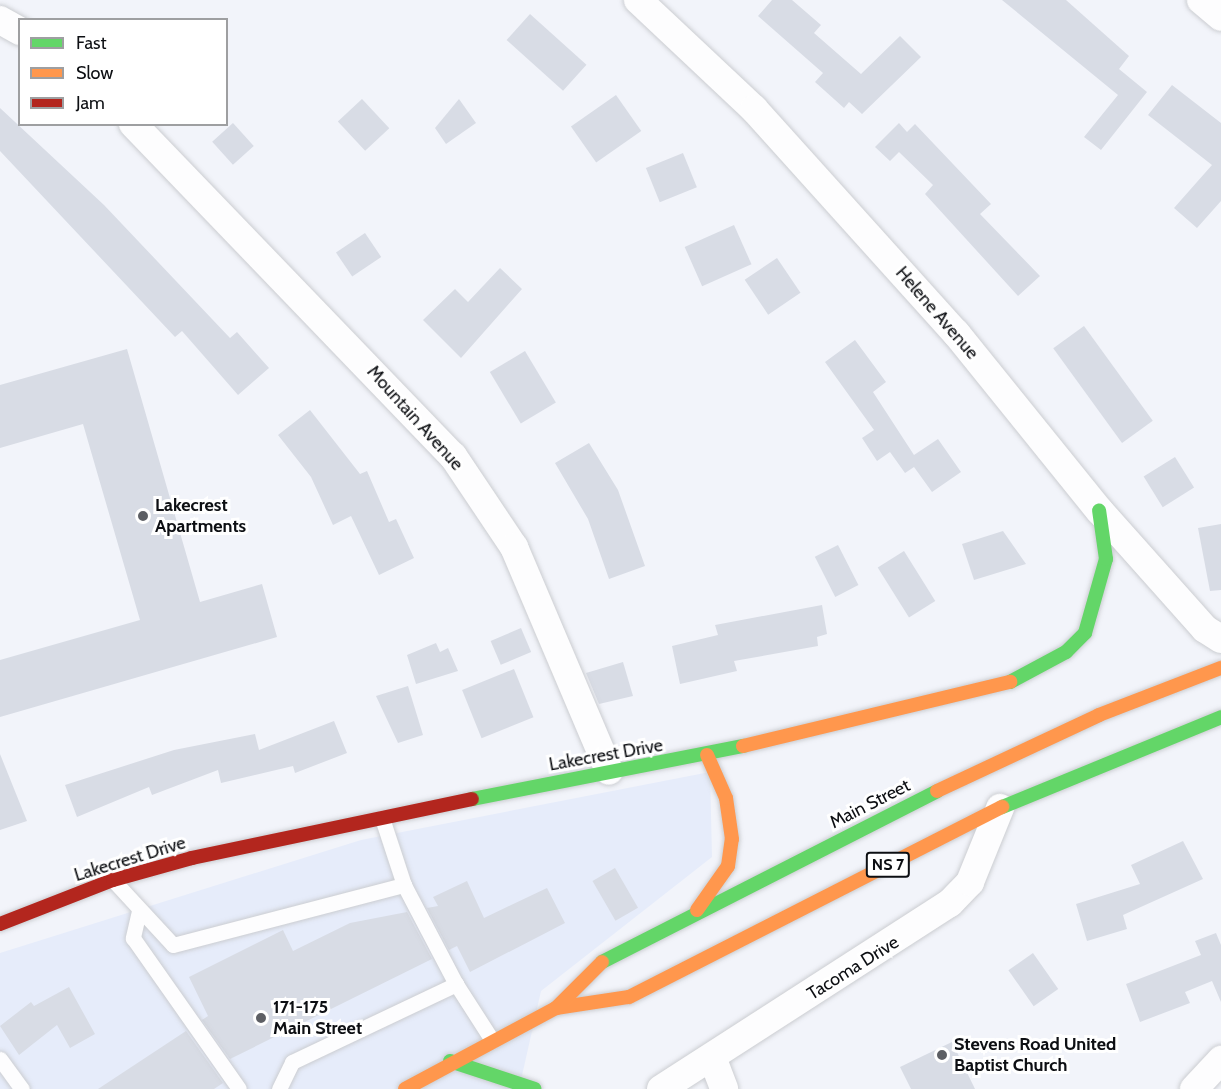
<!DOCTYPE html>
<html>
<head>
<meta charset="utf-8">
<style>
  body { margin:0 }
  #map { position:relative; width:1221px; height:1089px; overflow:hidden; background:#f2f4fa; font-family:Cabin,sans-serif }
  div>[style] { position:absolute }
  .built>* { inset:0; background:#e6ecfa }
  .building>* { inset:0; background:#d8dce5; transform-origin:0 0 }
  .roads { filter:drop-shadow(0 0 2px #cbcdd1) drop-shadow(0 0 2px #cbcdd1) }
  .lane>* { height:15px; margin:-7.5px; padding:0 7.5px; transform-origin:7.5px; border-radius:7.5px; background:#fdfdfe }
  .street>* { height:28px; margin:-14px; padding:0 14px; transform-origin:14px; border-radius:14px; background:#fdfdfe }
  .fast>* { height:14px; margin:-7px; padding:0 7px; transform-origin:7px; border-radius:7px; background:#63d668 }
  .slow>* { height:14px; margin:-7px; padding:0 7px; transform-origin:7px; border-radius:7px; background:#ff974d }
  .jam>* { height:14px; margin:-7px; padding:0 7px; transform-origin:7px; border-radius:7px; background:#b3261e }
  .dots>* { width:16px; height:16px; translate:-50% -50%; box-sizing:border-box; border:3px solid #fff; border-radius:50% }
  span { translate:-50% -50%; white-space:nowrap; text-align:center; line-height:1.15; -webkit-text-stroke:6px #fff; paint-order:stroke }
  .shield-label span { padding:2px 4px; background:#fff; border:2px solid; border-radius:4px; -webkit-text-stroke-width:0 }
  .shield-label { font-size:16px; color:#0d0f13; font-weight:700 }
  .street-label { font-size:18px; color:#0d0f13 }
  .poi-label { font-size:18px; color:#0d0f13; font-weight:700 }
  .left { translate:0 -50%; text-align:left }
  .legend { position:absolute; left:18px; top:18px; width:210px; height:108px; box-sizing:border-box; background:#fff; border:2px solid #9e9fa1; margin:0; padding:8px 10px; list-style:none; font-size:18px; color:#0d0f13 }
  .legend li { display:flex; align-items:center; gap:12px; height:30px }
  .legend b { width:30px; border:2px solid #9e9fa1 }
</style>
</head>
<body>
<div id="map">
  <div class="built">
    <div style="clip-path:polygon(710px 772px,712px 857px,541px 991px,519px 1089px,0 1089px,0 953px,361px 840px)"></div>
  </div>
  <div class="building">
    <div style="clip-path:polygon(772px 0,792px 0,821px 25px,814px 33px,861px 74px,900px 36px,921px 57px,862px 114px,849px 102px,844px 108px,815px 82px,823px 73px,758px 16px)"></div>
    <div style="clip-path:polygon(1002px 0,1066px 0,1129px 56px,1119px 69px,1147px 92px,1101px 150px,1084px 137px,1118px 95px)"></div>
    <div style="left:530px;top:14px;width:76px;height:35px;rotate:42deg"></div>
    <div style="clip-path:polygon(1172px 85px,1221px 123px,1221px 201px,1197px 228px,1174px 208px,1212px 165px,1148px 115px)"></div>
    <div style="left:616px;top:95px;width:44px;height:55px;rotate:55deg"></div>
    <div style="left:362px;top:99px;width:40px;height:33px;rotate:47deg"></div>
    <div style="clip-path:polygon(459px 99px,476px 123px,446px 144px,435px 128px)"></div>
    <div style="clip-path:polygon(0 108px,104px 205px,230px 338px,237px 332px,269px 368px,238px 395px,182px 331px,175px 337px,0 151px)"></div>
    <div style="left:233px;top:123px;width:31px;height:28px;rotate:48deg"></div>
    <div style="clip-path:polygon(899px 123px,907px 132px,915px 124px,991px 204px,980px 214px,1040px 276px,1018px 296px,925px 194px,933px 185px,899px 152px,890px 161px,875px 147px)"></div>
    <div style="left:683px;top:153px;width:37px;height:40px;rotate:68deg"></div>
    <div style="left:734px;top:225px;width:43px;height:54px;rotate:66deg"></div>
    <div style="left:365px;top:233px;width:29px;height:35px;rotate:56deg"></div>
    <div style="left:777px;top:258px;width:42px;height:39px;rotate:56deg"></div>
    <div style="clip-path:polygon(500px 268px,522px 289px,461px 358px,423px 320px,455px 289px,468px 302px)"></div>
    <div style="left:1084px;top:326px;width:117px;height:38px;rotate:54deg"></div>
    <div style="clip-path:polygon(855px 340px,886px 382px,873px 392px,914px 455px,938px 439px,961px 472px,932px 492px,914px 467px,905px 473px,890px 452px,877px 461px,862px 438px,874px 430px,825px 362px)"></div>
    <div style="clip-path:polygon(127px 349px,200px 602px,262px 584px,277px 637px,0 717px,0 660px,140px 620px,83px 424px,0 448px,0 385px)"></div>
    <div style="left:525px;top:351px;width:60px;height:41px;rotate:59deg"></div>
    <div style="clip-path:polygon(310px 410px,360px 474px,367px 471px,389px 522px,396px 519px,414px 558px,379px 575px,351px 516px,333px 525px,311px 477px,278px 435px)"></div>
    <div style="clip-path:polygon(589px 443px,618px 490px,645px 566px,609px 579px,588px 519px,555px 463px)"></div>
    <div style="left:1175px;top:457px;width:36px;height:37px;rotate:58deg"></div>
    <div style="clip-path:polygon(1221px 524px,1221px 590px,1210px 591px,1198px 528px)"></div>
    <div style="clip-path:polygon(1003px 531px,1026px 564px,974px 580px,962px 544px)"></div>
    <div style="left:838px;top:545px;width:45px;height:26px;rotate:63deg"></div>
    <div style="left:904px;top:551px;width:59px;height:31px;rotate:58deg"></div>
    <div style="clip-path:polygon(822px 605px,827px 634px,817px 637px,818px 646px,734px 661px,737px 671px,680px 684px,672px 646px,718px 635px,715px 625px)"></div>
    <div style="left:521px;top:628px;width:26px;height:33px;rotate:67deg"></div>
    <div style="clip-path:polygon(436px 643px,440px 652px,448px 648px,458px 671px,416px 684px,407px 655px)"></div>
    <div style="clip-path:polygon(623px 662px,633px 696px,599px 704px,586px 673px)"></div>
    <div style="left:514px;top:669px;width:52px;height:56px;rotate:68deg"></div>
    <div style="clip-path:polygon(408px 686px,423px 735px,398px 743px,376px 696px)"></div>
    <div style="clip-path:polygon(334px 721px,347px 753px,295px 773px,293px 766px,221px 783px,218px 770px,152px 795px,149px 787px,77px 817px,65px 785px,174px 750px,255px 734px,259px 750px)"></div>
    <div style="clip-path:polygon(0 754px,27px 821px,0 830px)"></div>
    <div style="clip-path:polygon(1183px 841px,1203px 879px,1123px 915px,1127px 929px,1087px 941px,1076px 904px,1140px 884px,1131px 865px)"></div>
    <div style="left:615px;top:868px;width:46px;height:26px;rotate:60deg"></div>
    <div style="clip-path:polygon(467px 881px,484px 918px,547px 888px,565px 923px,470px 972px,457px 946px,449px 950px,427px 908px,438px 906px,433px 897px)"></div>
    <div style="clip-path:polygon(407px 912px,432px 959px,230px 1059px,202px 1020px,208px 1016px,189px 977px,283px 930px,293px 951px,350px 923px)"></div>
    <div style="clip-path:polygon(1216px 933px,1221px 945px,1221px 1002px,1212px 981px,1185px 992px,1190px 1003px,1140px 1022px,1126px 984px,1201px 955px,1195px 941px)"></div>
    <div style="left:1033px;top:953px;width:44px;height:30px;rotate:55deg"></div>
    <div style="clip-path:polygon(69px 987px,95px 1034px,70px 1048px,57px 1025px,19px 1055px,0 1026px,31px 1002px,34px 1006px)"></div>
    <div style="clip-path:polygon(186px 1031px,223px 1083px,214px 1089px,98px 1089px)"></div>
    <div style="clip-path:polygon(952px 1042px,975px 1089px,911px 1089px,900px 1067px)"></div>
  </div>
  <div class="roads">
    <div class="lane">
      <div style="left:382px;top:818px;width:71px;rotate:71.8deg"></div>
      <div style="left:113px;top:880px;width:88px;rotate:47.3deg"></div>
      <div style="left:173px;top:945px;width:239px;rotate:-14.6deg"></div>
      <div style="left:404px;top:885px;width:112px;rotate:62.3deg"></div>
      <div style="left:456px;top:984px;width:67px;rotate:57.3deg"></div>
      <div style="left:139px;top:911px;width:28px;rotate:103deg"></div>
      <div style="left:133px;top:938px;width:184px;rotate:54.9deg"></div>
      <div style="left:0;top:1059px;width:37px;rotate:54deg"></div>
      <div style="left:279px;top:1089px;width:30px;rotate:-64deg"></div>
      <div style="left:292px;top:1062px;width:182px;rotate:-25.4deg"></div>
    </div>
    <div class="street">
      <div style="left:638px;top:0;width:159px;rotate:43.2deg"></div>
      <div style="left:754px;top:109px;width:302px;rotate:48deg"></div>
      <div style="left:956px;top:333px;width:228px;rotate:51.1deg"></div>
      <div style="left:1099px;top:510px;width:159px;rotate:48.3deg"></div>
      <div style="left:1205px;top:629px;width:19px;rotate:32deg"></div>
      <div style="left:1201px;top:0;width:26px;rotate:40deg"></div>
      <div style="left:0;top:20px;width:23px;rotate:29deg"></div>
      <div style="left:133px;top:124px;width:461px;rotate:46.1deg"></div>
      <div style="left:453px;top:456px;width:110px;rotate:56.2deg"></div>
      <div style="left:514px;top:547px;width:243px;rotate:67deg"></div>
      <div style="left:712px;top:1057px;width:34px;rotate:69deg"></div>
      <div style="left:661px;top:1089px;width:344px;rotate:-32.8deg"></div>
      <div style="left:950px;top:903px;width:29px;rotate:-46deg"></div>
      <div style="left:970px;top:882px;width:80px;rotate:-67.9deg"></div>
      <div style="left:1194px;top:1089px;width:40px;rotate:-47deg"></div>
    </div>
    <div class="fast">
      <div style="left:1010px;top:682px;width:64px;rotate:-28.2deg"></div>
      <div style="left:1066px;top:652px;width:27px;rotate:-45deg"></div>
      <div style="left:1085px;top:633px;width:77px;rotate:-74.2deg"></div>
      <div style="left:1106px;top:559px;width:49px;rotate:-98.1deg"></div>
      <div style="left:472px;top:799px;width:276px;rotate:-11.1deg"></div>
      <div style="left:1002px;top:807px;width:237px;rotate:-22.3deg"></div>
      <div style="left:602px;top:962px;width:376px;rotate:-27deg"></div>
      <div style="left:450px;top:1061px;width:89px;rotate:18.2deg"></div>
    </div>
    <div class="slow">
      <div style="left:743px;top:746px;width:275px;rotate:-13.5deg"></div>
      <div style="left:937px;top:791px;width:179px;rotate:-25.1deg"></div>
      <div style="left:1099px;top:715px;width:131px;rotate:-21.1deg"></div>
      <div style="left:697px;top:910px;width:54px;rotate:-54.8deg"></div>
      <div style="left:728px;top:866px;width:27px;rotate:-82deg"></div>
      <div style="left:732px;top:839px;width:41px;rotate:-98.3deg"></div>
      <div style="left:726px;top:798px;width:47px;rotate:-113.8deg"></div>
      <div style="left:556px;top:1008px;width:74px;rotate:-8.6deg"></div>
      <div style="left:629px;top:997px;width:419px;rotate:-27deg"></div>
      <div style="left:405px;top:1089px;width:171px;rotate:-28.2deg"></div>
      <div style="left:556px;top:1008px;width:65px;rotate:-45deg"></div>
    </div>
    <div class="jam">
      <div style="left:0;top:924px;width:121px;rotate:-21.3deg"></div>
      <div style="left:113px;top:880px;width:82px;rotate:-15.6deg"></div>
      <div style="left:192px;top:858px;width:286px;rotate:-11.9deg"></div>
    </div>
  </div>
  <div class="dots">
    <div style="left:143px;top:516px;background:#5d5f64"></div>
    <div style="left:261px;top:1018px;background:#5d5f64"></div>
    <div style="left:942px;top:1055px;background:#5d5f64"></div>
  </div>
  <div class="shield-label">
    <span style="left:888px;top:865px">NS 7</span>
  </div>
  <div class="street-label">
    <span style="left:937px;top:313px;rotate:49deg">Helene Avenue</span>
    <span style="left:415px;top:418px;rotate:48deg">Mountain Avenue</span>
    <span style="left:606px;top:755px;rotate:-10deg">Lakecrest Drive</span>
    <span style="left:870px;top:804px;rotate:-27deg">Main Street</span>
    <span style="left:130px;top:859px;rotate:-17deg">Lakecrest Drive</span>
    <span style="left:853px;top:968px;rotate:-32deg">Tacoma Drive</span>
  </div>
  <div class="poi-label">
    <span class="left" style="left:155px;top:516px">Lakecrest<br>Apartments</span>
    <span class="left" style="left:273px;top:1018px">171-175<br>Main Street</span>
    <span class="left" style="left:954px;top:1055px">Stevens Road United<br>Baptist Church</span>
  </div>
  <ul class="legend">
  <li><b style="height:8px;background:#63d668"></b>Fast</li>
  <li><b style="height:8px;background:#ff974d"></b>Slow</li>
  <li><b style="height:8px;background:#b3261e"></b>Jam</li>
  </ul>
</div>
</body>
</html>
